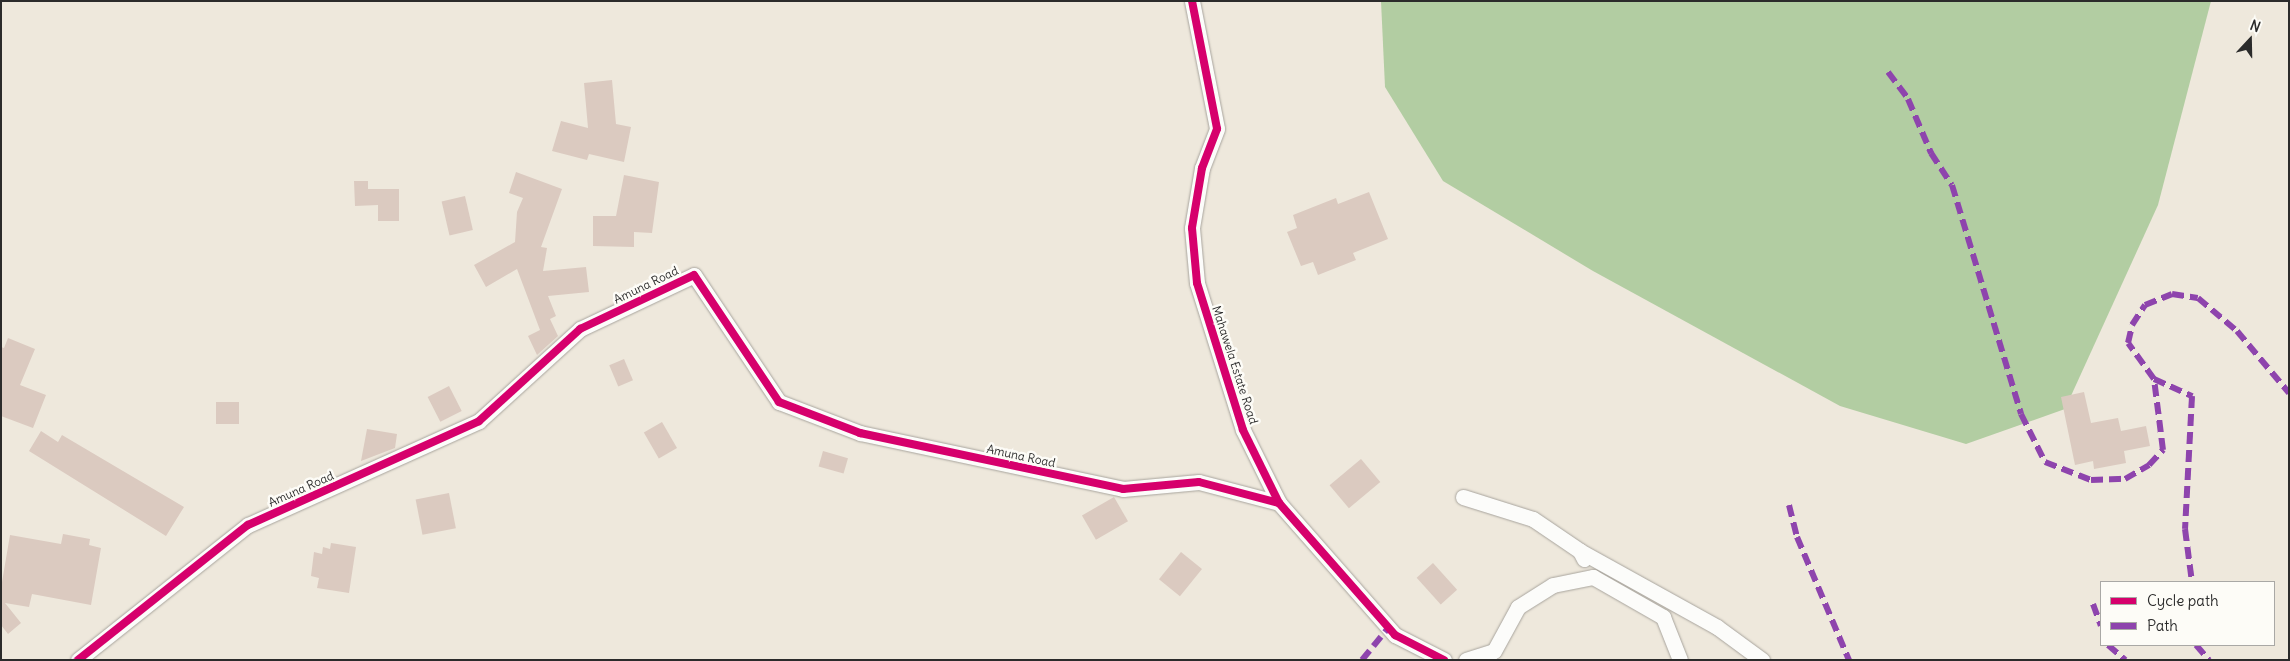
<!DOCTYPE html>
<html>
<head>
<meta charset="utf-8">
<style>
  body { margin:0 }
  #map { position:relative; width:2290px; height:661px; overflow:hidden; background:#eee8dc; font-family:Delius,sans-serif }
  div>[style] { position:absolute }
  .forest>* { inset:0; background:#b2cda2 }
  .building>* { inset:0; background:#dbcac0; transform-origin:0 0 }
  .roads { filter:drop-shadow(0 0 1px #a8a49d) drop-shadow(0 0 1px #a8a49d) }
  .street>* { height:15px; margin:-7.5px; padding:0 7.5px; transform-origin:7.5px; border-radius:7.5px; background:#fcfcfa }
  .quiet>* { height:6px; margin-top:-3px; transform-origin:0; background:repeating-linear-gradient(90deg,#8e44ad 0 12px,transparent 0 18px) }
  .cycleway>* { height:8px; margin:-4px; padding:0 4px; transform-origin:4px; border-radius:4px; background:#d6006c }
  span { translate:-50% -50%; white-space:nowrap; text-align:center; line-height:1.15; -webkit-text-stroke:5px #fdfcf7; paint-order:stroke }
  .street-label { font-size:12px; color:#2b2b2b }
  .frame { position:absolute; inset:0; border:2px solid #2b2b2b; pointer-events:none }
  .legend { position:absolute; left:2100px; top:581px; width:175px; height:65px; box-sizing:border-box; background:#fdfcf7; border:1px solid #a9a8a5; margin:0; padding:6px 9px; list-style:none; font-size:15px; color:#2b2b2b }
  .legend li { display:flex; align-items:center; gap:10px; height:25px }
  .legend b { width:25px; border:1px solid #a9a8a5 }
  .north { position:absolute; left:2225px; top:15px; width:50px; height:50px; -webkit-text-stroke:4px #fdfcf7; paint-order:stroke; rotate:21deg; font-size:14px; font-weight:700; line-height:20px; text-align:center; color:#2b2b2b }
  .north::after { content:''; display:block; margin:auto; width:18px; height:22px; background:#2b2b2b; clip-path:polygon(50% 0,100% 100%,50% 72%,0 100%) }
</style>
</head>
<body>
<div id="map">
  <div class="forest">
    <div style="clip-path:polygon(1381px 1px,2211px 1px,2158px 205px,2065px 409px,1966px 444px,1840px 406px,1593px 271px,1443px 181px,1385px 87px)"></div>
  </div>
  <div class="building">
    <div style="clip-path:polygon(612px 80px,616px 124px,631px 127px,624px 162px,589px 154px,587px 160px,552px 151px,561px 121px,588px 128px,584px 83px)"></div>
    <div style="clip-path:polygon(516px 172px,562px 189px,541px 247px,547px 248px,543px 271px,586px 267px,589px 292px,548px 296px,556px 316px,550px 319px,558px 336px,537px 355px,528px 336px,540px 330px,517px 269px,486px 287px,474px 265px,515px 242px,517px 212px,523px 198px,509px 193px)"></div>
    <div style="clip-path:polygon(624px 175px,659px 182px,652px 233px,634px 232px,634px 247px,593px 246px,593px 216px,616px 216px)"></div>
    <div style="clip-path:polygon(354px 181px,368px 181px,368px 189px,399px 189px,399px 221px,378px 221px,378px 205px,355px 206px)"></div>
    <div style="clip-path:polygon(1369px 192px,1388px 239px,1353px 253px,1356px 260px,1318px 275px,1313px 262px,1301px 266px,1287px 232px,1297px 228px,1293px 215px,1336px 198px,1338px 204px)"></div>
    <div style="left:465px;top:196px;width:35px;height:24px;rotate:77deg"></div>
    <div style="clip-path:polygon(8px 338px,35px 349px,20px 385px,46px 395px,33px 428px,1px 416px,1px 347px,4px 348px)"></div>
    <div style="left:624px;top:359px;width:23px;height:16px;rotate:67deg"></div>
    <div style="left:449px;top:386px;width:28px;height:24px;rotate:63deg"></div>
    <div style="clip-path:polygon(2084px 392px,2091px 423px,2118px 418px,2121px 431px,2146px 426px,2150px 446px,2124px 451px,2126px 463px,2094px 469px,2093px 461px,2075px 465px,2061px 397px)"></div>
    <div style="left:216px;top:402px;width:23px;height:22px"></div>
    <div style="left:662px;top:422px;width:30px;height:21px;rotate:60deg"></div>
    <div style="clip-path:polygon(367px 429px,397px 434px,395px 448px,361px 461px)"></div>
    <div style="clip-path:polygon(41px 431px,58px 442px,62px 435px,184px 507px,166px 536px,29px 451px)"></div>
    <div style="left:823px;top:451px;width:26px;height:16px;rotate:16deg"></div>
    <div style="left:1361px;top:459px;width:30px;height:41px;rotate:50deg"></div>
    <div style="left:449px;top:493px;width:36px;height:34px;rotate:79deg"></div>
    <div style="left:1114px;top:497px;width:28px;height:37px;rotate:60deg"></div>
    <div style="clip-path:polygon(63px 534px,90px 539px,89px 545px,101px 548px,91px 605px,32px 594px,29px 607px,5px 603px,21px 623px,8px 634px,1px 625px,1px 588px,10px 535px,61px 544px)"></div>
    <div style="clip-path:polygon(331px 543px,356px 547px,349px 593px,317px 588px,319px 578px,311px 576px,314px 552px,322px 554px,323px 547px,330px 549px)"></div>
    <div style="left:1181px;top:552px;width:27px;height:35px;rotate:39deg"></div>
    <div style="left:1433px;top:563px;width:36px;height:22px;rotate:48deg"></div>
  </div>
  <div class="roads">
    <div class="street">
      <div style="left:1192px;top:1px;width:130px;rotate:78.9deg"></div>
      <div style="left:1217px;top:129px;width:42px;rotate:111deg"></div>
      <div style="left:1202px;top:168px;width:61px;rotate:99.5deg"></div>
      <div style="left:1192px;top:228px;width:55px;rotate:84.8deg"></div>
      <div style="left:1197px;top:283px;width:154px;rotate:72.6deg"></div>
      <div style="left:1243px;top:430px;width:81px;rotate:63.7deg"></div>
      <div style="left:1279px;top:503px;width:176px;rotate:48.7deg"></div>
      <div style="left:1395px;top:635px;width:55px;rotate:27deg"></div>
      <div style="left:1463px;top:497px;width:73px;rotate:17.4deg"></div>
      <div style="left:1533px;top:519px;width:57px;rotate:34.2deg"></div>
      <div style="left:1580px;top:551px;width:9px;rotate:63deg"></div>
      <div style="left:1580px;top:551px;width:157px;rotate:29deg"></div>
      <div style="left:1717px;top:627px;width:56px;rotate:36.3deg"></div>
      <div style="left:78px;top:660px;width:217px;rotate:-38.5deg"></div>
      <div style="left:248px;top:525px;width:253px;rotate:-24.2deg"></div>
      <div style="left:479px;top:421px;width:137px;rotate:-42.3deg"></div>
      <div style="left:580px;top:329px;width:126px;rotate:-25.3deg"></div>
      <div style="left:694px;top:275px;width:153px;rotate:56.2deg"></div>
      <div style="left:779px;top:402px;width:87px;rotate:20.9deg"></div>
      <div style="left:860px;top:433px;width:269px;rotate:12deg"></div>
      <div style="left:1123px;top:489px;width:76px;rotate:-5.3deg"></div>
      <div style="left:1199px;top:482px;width:83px;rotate:14.7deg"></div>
      <div style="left:1466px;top:660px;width:29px;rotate:-18deg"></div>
      <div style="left:1494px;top:651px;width:50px;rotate:-61.4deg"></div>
      <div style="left:1518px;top:607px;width:41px;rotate:-32.2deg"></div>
      <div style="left:1553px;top:585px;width:41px;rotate:-11.3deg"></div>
      <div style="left:1593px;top:577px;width:81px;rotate:29.7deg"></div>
      <div style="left:1663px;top:617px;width:46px;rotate:68.4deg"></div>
    </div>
  </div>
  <div class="quiet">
    <div style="left:1888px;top:72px;width:34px;rotate:53deg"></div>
    <div style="left:1908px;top:99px;width:59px;rotate:66.9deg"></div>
    <div style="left:1931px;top:153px;width:38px;rotate:57deg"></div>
    <div style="left:1952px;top:185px;width:239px;rotate:73.2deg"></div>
    <div style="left:2021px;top:414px;width:54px;rotate:63.4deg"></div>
    <div style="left:2045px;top:462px;width:49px;rotate:21.4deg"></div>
    <div style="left:2091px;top:480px;width:34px;rotate:-2deg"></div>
    <div style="left:2125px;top:479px;width:28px;rotate:-30deg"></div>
    <div style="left:2149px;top:465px;width:21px;rotate:-47deg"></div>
    <div style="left:2163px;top:450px;width:72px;rotate:-97.2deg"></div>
    <div style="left:2154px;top:379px;width:44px;rotate:-125.8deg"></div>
    <div style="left:2128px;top:343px;width:18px;rotate:-77deg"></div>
    <div style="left:2132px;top:325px;width:24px;rotate:-57deg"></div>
    <div style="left:2145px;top:305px;width:29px;rotate:-22deg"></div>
    <div style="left:2172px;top:294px;width:26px;rotate:9deg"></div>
    <div style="left:2198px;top:298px;width:51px;rotate:40.2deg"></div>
    <div style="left:2237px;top:331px;width:81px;rotate:50deg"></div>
    <div style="left:2154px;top:379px;width:42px;rotate:24.1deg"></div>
    <div style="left:2192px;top:396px;width:133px;rotate:93deg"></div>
    <div style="left:2185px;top:529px;width:53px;rotate:82.5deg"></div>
    <div style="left:1789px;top:505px;width:33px;rotate:76deg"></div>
    <div style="left:1797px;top:537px;width:134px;rotate:67.1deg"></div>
    <div style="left:2093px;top:604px;width:23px;rotate:70deg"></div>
    <div style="left:2108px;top:645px;width:23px;rotate:41deg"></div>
    <div style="left:2196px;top:645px;width:20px;rotate:49deg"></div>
    <div style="left:1362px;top:660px;width:43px;rotate:-50.7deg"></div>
  </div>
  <div class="cycleway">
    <div style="left:1192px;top:1px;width:130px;rotate:78.9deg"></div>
    <div style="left:1217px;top:129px;width:42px;rotate:111deg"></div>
    <div style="left:1202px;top:168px;width:61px;rotate:99.5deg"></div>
    <div style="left:1192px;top:228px;width:55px;rotate:84.8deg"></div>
    <div style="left:1197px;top:283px;width:154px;rotate:72.6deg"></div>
    <div style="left:1243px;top:430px;width:81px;rotate:63.7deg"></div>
    <div style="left:1279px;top:503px;width:176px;rotate:48.7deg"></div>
    <div style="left:1395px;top:635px;width:55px;rotate:27deg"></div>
    <div style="left:78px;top:660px;width:217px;rotate:-38.5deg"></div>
    <div style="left:248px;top:525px;width:253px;rotate:-24.2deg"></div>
    <div style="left:479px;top:421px;width:137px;rotate:-42.3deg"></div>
    <div style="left:580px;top:329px;width:126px;rotate:-25.3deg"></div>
    <div style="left:694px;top:275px;width:153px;rotate:56.2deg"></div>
    <div style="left:779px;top:402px;width:87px;rotate:20.9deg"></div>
    <div style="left:860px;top:433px;width:269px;rotate:12deg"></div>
    <div style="left:1123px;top:489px;width:76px;rotate:-5.3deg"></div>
    <div style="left:1199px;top:482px;width:83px;rotate:14.7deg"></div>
  </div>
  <div class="street-label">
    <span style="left:646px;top:285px;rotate:-26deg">Amuna Road</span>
    <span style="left:1235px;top:365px;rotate:72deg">Mahawela Estate Road</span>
    <span style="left:1021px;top:456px;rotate:12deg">Amuna Road</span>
    <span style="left:301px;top:489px;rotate:-24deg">Amuna Road</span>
  </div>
  <div class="frame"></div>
  <ul class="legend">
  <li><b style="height:6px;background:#d6006c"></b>Cycle path</li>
  <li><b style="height:6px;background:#8e44ad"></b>Path</li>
  </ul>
  <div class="north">N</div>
</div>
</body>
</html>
